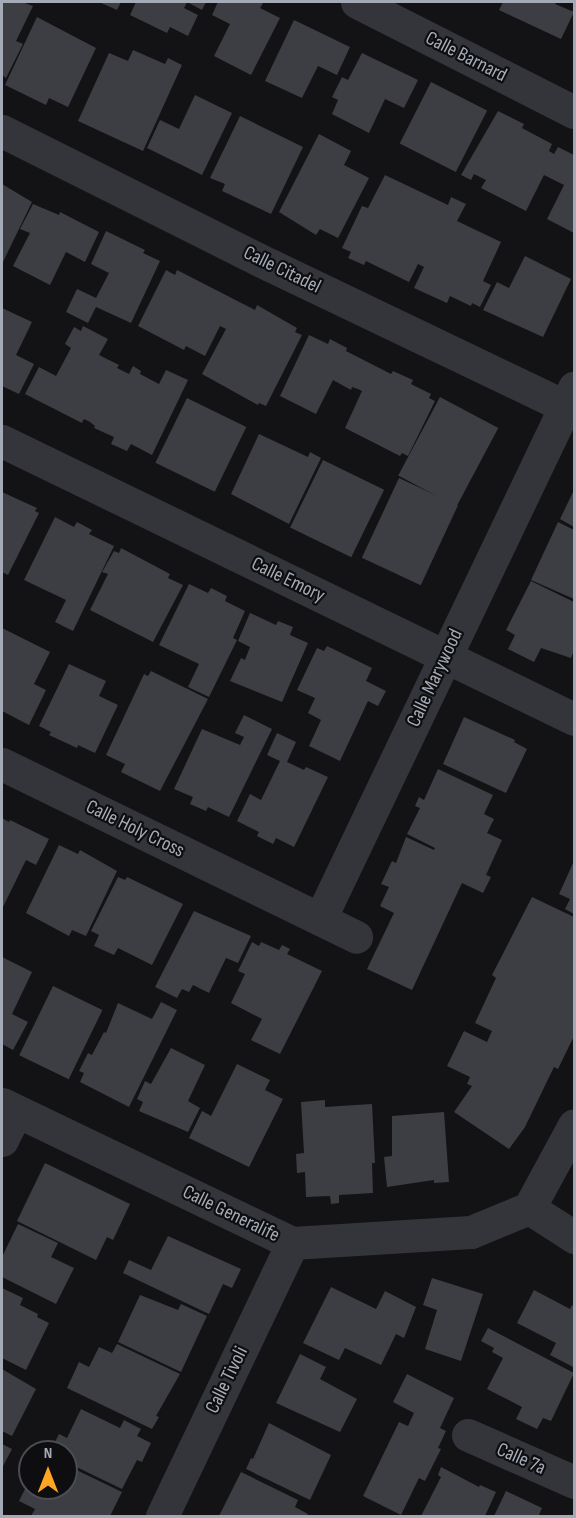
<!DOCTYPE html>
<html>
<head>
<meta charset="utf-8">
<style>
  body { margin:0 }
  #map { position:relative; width:576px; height:1518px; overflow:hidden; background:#131315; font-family:"Sofia Sans Condensed",sans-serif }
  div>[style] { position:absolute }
  .building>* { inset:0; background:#3d3e43; transform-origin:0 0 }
  .minor>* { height:33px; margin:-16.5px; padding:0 16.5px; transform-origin:16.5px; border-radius:16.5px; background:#34353a }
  span { translate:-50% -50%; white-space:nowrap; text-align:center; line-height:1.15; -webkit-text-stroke:4.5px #0e0e10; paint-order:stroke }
  .street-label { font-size:20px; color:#a4abb7 }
  .frame { position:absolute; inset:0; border:3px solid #a4abb7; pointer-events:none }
  .north { position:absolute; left:18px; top:1440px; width:60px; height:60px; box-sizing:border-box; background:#0e0e10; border:2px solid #4a4d53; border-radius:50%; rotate:0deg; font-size:16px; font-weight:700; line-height:24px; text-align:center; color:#a4abb7 }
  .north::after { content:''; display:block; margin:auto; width:21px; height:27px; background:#ffa621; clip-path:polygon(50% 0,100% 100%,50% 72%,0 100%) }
</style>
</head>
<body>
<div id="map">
  <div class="building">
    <div style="clip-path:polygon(2px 2px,22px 2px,33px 6px,16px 41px,23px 44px,6px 78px,2px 75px)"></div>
    <div style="clip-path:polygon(99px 2px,121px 2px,117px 10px)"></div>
    <div style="clip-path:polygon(136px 2px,206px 2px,202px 10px,187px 2px,184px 8px,198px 15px,188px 36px,170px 27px,167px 33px,130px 15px)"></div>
    <div style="clip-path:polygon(218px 2px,259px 2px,263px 3px,260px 8px,280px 18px,251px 75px,214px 56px,230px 24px,212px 15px)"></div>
    <div style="clip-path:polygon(503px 2px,557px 2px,555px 4px,574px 12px,561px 39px,499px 10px)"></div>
    <div style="clip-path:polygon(37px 17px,96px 48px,68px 107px,49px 98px,46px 105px,5px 85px)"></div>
    <div style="clip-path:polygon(294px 20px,350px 47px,337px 75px,318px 66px,302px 98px,265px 81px)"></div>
    <div style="clip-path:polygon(133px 50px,165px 64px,168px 58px,182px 65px,143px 151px,78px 121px,109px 53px,128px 61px)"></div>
    <div style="clip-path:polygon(362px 53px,418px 80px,404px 108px,385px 99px,369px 133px,332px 114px,338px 100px,332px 97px,342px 77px,348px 80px)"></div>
    <div style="left:431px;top:82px;width:63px;height:69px;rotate:27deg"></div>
    <div style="clip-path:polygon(195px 95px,232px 113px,202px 175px,147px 148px,160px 120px,179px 129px)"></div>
    <div style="clip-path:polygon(498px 111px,524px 124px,522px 128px,552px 144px,549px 151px,554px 154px,558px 147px,574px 155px,574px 233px,547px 219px,564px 185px,544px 175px,526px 211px,481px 188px,486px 180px,474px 174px,471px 180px,461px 175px)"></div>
    <div style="clip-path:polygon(240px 116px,303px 147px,271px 214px,222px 191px,225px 184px,210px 178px)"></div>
    <div style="clip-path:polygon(319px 134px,351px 151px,344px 165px,369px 178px,338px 238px,320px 229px,316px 235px,279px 212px)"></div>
    <div style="clip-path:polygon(385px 175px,448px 205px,451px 197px,466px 204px,457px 221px,501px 242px,483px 281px,491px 285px,480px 307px,472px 303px,471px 306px,450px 296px,447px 303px,414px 288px,424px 267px,418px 264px,409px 282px,366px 261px,364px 265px,348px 258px,351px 252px,342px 248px,362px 206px,368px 208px)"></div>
    <div style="clip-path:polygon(2px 184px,32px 202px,2px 264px)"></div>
    <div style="clip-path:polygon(33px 204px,59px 215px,60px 212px,99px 232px,85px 262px,66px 252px,50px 285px,13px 266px,30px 233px,20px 229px)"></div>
    <div style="clip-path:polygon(106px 231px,145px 250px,143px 253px,160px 261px,131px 323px,96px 307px,88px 323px,66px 312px,77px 289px,96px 298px,109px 273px,91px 264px)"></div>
    <div style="clip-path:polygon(525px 256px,571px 279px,543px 337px,483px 310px,497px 282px,509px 288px)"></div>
    <div style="clip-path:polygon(166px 270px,175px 275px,177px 270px,255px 310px,257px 305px,297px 328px,295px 332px,302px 335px,266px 406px,259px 403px,258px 405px,202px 374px,226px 329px,220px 326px,205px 356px,186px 346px,184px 350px,138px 326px)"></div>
    <div style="clip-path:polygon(2px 308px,32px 322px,16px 355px,34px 364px,19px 394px,2px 386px)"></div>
    <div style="clip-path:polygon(83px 326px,108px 339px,99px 355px,119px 365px,117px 368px,129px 374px,133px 366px,141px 371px,140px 374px,159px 384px,166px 370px,188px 380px,152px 455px,131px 444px,127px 451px,111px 444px,114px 437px,94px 428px,95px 426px,90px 422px,84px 419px,82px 423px,25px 394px,39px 367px,56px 376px,71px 348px,65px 344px,74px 327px,81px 331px)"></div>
    <div style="clip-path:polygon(309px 335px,328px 344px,330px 339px,347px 348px,346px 351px,391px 374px,393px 371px,413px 380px,411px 384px,431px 394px,429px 398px,435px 401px,408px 456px,402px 453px,400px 456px,345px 428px,362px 391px,358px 389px,352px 387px,351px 390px,333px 380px,316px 414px,280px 396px)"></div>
    <div style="left:440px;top:397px;width:66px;height:89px;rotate:28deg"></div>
    <div style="left:187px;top:398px;width:66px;height:72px;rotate:26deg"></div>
    <div style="clip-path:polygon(259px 434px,308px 457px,310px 452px,321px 458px,289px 524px,231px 494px)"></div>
    <div style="left:323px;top:460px;width:68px;height:75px;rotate:26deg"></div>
    <div style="left:399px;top:478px;width:65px;height:88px;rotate:25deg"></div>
    <div style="clip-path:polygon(574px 490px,574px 527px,560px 519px)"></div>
    <div style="clip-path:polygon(2px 492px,37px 508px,35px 511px,39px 513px,8px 575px,2px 572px)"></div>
    <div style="clip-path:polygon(55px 517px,74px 527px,77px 522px,92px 530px,89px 534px,114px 546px,73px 631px,55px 622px,66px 600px,24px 580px)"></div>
    <div style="clip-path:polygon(558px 522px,574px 530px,574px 599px,531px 580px)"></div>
    <div style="clip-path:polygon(121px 548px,170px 574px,168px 578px,183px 585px,153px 642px,90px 610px,108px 574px,102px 572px,114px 551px,119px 553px)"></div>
    <div style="clip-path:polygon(531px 581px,574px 602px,574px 650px,571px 658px,541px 648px,534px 662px,508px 649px,515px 635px,506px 630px)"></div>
    <div style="clip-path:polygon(189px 584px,208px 593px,211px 588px,227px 596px,225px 601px,245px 611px,233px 638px,237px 640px,209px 697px,188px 687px,199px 664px,159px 645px)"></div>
    <div style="clip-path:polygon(250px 613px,276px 625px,278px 621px,293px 627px,290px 635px,308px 643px,282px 702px,230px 681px,241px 658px,245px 660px,250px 647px,238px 641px)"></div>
    <div style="clip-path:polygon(2px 628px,50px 652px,34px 684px,46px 690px,29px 725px,2px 711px)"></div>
    <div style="clip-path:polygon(327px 646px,372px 668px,366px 681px,386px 691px,378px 706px,368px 701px,340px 761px,309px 746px,321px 720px,308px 713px,315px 698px,297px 690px,317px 648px,324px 651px)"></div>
    <div style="clip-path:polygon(69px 664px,106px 681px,99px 696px,118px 705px,95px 753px,78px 745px,77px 748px,49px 735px,51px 732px,39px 726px)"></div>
    <div style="clip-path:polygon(151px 671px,208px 699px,160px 791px,121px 772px,125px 764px,106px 755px,144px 674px,148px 676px)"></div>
    <div style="clip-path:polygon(244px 715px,272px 729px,229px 817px,208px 807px,206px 811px,190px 804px,193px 797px,174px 789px,202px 729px,240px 745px,244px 737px,235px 733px)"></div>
    <div style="clip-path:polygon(464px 717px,515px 740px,514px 742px,527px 749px,506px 793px,443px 764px)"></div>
    <div style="clip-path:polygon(277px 733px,296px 742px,287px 762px,304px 770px,306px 767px,328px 777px,294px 847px,276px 838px,273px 844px,257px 836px,259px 832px,237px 821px,250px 794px,261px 800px,280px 761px,267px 755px)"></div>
    <div style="clip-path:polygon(438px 769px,493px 795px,484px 814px,494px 819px,487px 833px,502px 840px,486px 875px,491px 877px,483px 893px,462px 883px,412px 990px,367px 969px,394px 913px,380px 906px,389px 887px,381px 884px,392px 861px,396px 863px,406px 837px,434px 850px,435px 848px,407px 834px,420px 808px,415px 806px,419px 797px,424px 800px)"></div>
    <div style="clip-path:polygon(2px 818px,9px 822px,10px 820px,49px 839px,36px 865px,26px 860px,2px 909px)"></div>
    <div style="clip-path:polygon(59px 845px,78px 854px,80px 850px,117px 871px,86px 936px,72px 930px,69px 936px,26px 913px)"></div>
    <div style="clip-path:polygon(574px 861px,574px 914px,565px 909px,570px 899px,559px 894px)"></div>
    <div style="clip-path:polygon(118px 877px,125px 880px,127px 877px,183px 904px,152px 965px,118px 948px,114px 955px,94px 946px,99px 935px,91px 931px)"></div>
    <div style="clip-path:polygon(532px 897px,574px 917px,574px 1036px,558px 1069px,554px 1067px,525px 1127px,509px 1149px,454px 1112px,472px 1086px,467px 1084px,470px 1077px,447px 1066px,464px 1031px,487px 1042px,492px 1031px,475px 1023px,496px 978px,492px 975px)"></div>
    <div style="clip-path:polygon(194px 911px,251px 936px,238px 963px,226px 958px,209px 993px,193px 985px,189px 992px,182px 989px,177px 998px,155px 987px)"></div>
    <div style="clip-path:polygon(252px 942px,259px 946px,261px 942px,279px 950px,282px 945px,290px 949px,287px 954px,322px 971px,280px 1054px,251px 1040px,262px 1019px,231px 1003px,245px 974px,238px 971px)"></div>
    <div style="clip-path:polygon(2px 957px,32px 972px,12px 1014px,28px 1022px,13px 1050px,2px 1044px)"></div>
    <div style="left:53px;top:986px;width:55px;height:77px;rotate:26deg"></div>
    <div style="clip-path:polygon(161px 1002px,177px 1010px,129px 1107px,80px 1082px,84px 1073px,79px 1071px,88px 1053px,92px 1055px,104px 1032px,106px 1033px,118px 1003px,152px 1019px)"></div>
    <div style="clip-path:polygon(171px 1048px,205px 1065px,188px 1101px,200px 1108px,188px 1132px,139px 1111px,143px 1102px,137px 1099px,145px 1081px,151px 1084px)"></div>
    <div style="clip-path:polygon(237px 1064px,270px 1080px,265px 1090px,283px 1099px,249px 1167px,189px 1138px,202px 1111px,211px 1116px)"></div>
    <div style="clip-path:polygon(325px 1100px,325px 1107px,372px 1104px,375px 1163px,372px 1163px,373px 1193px,339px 1195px,339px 1203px,331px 1204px,330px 1196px,306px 1197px,305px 1172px,297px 1173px,296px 1154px,304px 1153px,301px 1102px)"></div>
    <div style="clip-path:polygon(444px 1112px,449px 1182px,434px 1183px,434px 1180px,387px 1187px,384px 1157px,392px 1156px,392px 1116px)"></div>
    <div style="clip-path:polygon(45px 1163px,130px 1204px,113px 1240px,107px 1237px,96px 1260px,17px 1221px)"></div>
    <div style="clip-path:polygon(18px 1224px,58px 1243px,51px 1257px,74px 1268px,56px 1304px,2px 1277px,2px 1257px)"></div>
    <div style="clip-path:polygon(168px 1236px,241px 1269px,232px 1288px,223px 1284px,209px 1314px,123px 1273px,129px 1260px,151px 1270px)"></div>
    <div style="clip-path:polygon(432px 1278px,483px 1294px,461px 1361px,425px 1349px,437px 1310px,423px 1305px)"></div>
    <div style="clip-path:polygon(331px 1287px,376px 1309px,385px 1291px,416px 1307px,404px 1338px,396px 1334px,381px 1365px,345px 1348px,339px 1360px,303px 1343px)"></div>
    <div style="clip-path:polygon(2px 1288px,23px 1298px,20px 1305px,38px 1314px,37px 1317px,49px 1323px,26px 1370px,2px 1358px)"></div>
    <div style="clip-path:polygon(534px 1290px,570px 1309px,572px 1305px,574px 1307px,573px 1367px,550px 1355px,556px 1343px,517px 1323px)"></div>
    <div style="clip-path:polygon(140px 1295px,178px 1310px,181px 1304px,207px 1316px,181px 1372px,118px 1342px)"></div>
    <div style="clip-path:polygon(488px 1328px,574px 1373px,551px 1421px,543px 1418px,537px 1429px,516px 1419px,522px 1407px,487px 1389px,503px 1358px,492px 1352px,494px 1348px,481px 1341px)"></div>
    <div style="clip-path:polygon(117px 1344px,180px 1374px,156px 1416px,159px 1417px,152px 1429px,67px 1388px,79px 1362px,89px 1367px,99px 1347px,112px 1353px)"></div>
    <div style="clip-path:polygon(300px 1354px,326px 1367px,320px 1379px,357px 1399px,340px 1432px,276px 1403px)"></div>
    <div style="clip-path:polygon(2px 1369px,36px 1389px,12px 1436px,2px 1431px)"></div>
    <div style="clip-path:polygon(407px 1374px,454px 1398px,440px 1428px,446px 1431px,438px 1448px,441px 1449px,425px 1481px,419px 1478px,401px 1515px,363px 1496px,399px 1422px,408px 1426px,414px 1413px,393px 1402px)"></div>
    <div style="clip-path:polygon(81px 1409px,120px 1428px,124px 1420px,141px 1429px,137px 1436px,151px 1443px,142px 1462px,137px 1460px,122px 1489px,66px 1462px,66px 1452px,50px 1452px,59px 1434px,67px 1438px)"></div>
    <div style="clip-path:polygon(269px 1423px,331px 1455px,310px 1500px,246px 1469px,251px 1458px,253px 1459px)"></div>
    <div style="clip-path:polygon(2px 1444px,12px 1449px,2px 1468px)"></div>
    <div style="clip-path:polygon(66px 1465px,122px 1492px,110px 1516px,31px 1516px,35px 1509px,19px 1501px,30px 1479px,30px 1488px,66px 1488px)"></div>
    <div style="clip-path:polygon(441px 1467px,479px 1487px,480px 1485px,496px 1492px,485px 1516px,421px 1516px,441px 1477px,438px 1475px)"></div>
    <div style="clip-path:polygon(241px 1472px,298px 1500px,295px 1507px,308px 1514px,307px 1516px,219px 1516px)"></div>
    <div style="clip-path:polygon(506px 1491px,542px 1508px,539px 1515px,543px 1516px,494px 1516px)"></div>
  </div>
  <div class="minor">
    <div style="left:357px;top:2px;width:243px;rotate:26.9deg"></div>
    <div style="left:2px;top:131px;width:300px;rotate:26.6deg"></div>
    <div style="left:270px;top:265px;width:326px;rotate:25.6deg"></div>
    <div style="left:2px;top:441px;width:636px;rotate:25.92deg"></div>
    <div style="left:2px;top:764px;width:394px;rotate:26deg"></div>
    <div style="left:320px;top:919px;width:589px;rotate:-64.44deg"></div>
    <div style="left:2px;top:1104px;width:322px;rotate:25.6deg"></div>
    <div style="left:292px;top:1243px;width:179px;rotate:-3.5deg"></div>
    <div style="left:471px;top:1232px;width:63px;rotate:-22.5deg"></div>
    <div style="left:529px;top:1208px;width:54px;rotate:32.8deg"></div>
    <div style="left:2px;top:1140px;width:32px;rotate:-64deg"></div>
    <div style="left:529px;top:1208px;width:94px;rotate:-61.5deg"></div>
    <div style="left:468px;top:1435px;width:116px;rotate:23.9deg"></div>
    <div style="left:162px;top:1516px;width:302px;rotate:-64.5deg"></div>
  </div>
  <div class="street-label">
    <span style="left:466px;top:57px;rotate:27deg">Calle Barnard</span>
    <span style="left:282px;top:270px;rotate:26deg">Calle Citadel</span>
    <span style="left:288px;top:580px;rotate:26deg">Calle Emory</span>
    <span style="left:435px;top:678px;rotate:-65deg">Calle Marywood</span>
    <span style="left:135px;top:829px;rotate:26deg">Calle Holy Cross</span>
    <span style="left:231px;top:1214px;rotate:26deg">Calle Generalife</span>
    <span style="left:227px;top:1380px;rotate:-64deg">Calle Tivoli</span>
    <span style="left:521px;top:1459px;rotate:24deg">Calle 7a</span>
  </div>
  <div class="frame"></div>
  <div class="north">N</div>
</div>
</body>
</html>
